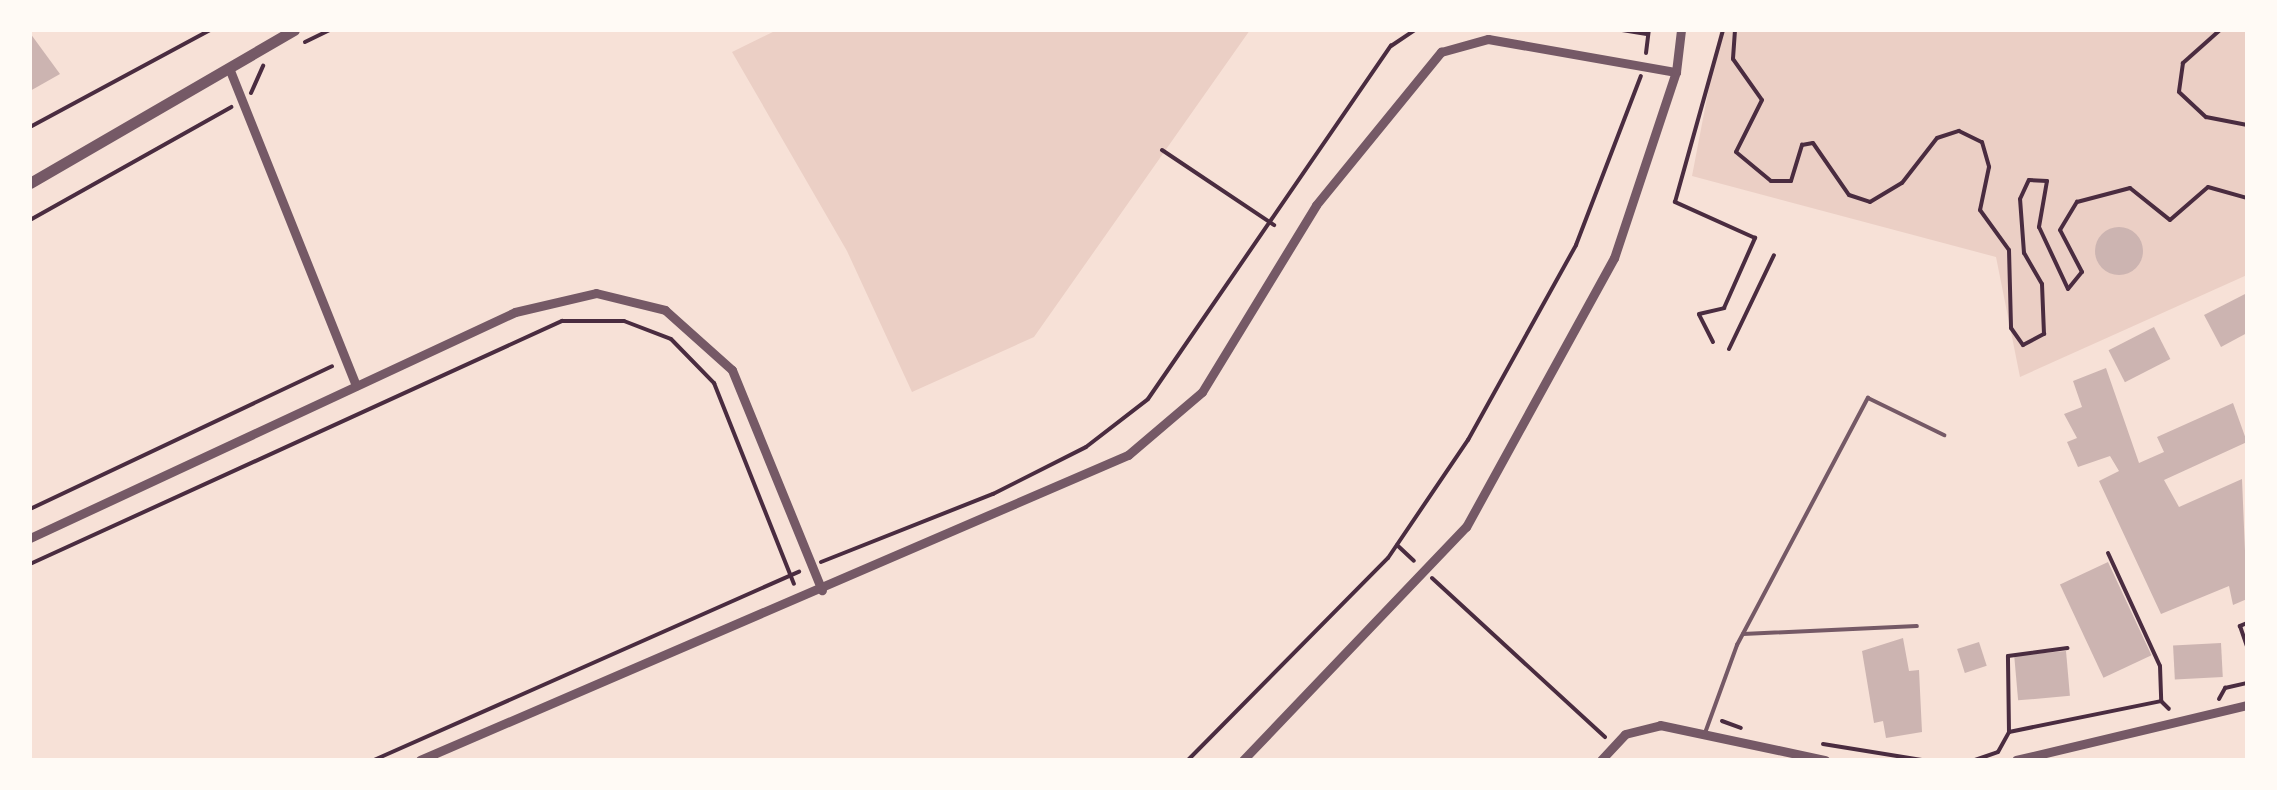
<!DOCTYPE html>
<html>
<head>
<meta charset="utf-8">
<style>
  body { margin:0 }
  #map { position:relative; width:2277px; height:790px; overflow:hidden; background:#f7e1d7; font-family:"Source Sans 3",sans-serif }
  div>[style] { position:absolute }
  .green>* { inset:0; background:#ebcfc5 }
  .building>* { inset:0; background:#ccb4b1; transform-origin:0 0 }
  .round { border-radius:50% }
  .path>* { height:4px; margin:-2px; padding:0 2px; transform-origin:2px; border-radius:2px; background:#4a2c40 }
  .service>* { height:4px; margin:-2px; padding:0 2px; transform-origin:2px; border-radius:2px; background:#755966 }
  .minor>* { height:9px; margin:-4.5px; padding:0 4.5px; transform-origin:4.5px; border-radius:4.5px; background:#755966 }
  .tertiary>* { height:11px; margin:-5.5px; padding:0 5.5px; transform-origin:5.5px; border-radius:5.5px; background:#755966 }
  span { translate:-50% -50%; white-space:nowrap; text-align:center; line-height:1.15; -webkit-text-stroke:9px #fffaf5; paint-order:stroke }
  .frame { position:absolute; inset:0; border:32px solid #fffaf5; pointer-events:none }
</style>
</head>
<body>
<div id="map">
  <div class="green">
    <div style="clip-path:polygon(777px 30px,1250px 30px,1034px 337px,912px 392px,847px 251px,732px 52px)"></div>
    <div style="clip-path:polygon(1720px 30px,2247px 30px,2247px 275px,2020px 377px,1996px 257px,1692px 176px)"></div>
  </div>
  <div class="building">
    <div style="clip-path:polygon(30px 33px,60px 74px,30px 91px)"></div>
    <div class="round" style="left:2095px;top:227px;width:48px;height:48px"></div>
    <div style="clip-path:polygon(2247px 293px,2247px 333px,2221px 347px,2204px 315px)"></div>
    <div style="left:2154px;top:327px;width:36px;height:51px;rotate:63deg"></div>
    <div style="clip-path:polygon(2106px 368px,2139px 463px,2164px 452px,2157px 437px,2233px 403px,2247px 442px,2164px 480px,2179px 507px,2242px 479px,2247px 599px,2233px 605px,2229px 586px,2161px 614px,2099px 481px,2119px 471px,2110px 456px,2078px 467px,2067px 442px,2077px 438px,2064px 414px,2082px 407px,2073px 381px)"></div>
    <div style="left:2108px;top:562px;width:103px;height:53px;rotate:65deg"></div>
    <div style="clip-path:polygon(1903px 638px,1909px 671px,1919px 670px,1922px 732px,1886px 738px,1883px 721px,1874px 723px,1862px 651px)"></div>
    <div style="left:1979px;top:642px;width:25px;height:23px;rotate:72deg"></div>
    <div style="left:2221px;top:643px;width:34px;height:48px;rotate:87deg"></div>
    <div style="left:2066px;top:651px;width:45px;height:52px;rotate:85deg"></div>
  </div>
  <div class="path">
    <div style="left:1622px;top:30px;width:25px;rotate:9deg"></div>
    <div style="left:1735px;top:30px;width:29px;rotate:94deg"></div>
    <div style="left:1733px;top:59px;width:50px;rotate:54.7deg"></div>
    <div style="left:1762px;top:100px;width:58px;rotate:116.6deg"></div>
    <div style="left:1736px;top:152px;width:45px;rotate:39.6deg"></div>
    <div style="left:1771px;top:181px;width:20px"></div>
    <div style="left:1791px;top:181px;width:38px;rotate:-73deg"></div>
    <div style="left:1802px;top:145px;width:11px;rotate:-10deg"></div>
    <div style="left:1813px;top:143px;width:63px;rotate:55.3deg"></div>
    <div style="left:1849px;top:195px;width:22px;rotate:18deg"></div>
    <div style="left:1870px;top:202px;width:37px;rotate:-31deg"></div>
    <div style="left:1902px;top:183px;width:57px;rotate:-52.1deg"></div>
    <div style="left:1937px;top:138px;width:23px;rotate:-18deg"></div>
    <div style="left:1959px;top:131px;width:25px;rotate:26deg"></div>
    <div style="left:1982px;top:142px;width:26px;rotate:74deg"></div>
    <div style="left:1989px;top:167px;width:44px;rotate:101.8deg"></div>
    <div style="left:1980px;top:210px;width:49px;rotate:54.1deg"></div>
    <div style="left:2009px;top:250px;width:78px;rotate:88.5deg"></div>
    <div style="left:2011px;top:328px;width:21px;rotate:55deg"></div>
    <div style="left:2023px;top:345px;width:24px;rotate:-28deg"></div>
    <div style="left:2044px;top:334px;width:50px;rotate:-92.3deg"></div>
    <div style="left:2042px;top:284px;width:36px;rotate:-120deg"></div>
    <div style="left:2024px;top:253px;width:54px;rotate:-94.2deg"></div>
    <div style="left:2020px;top:199px;width:21px;rotate:-65deg"></div>
    <div style="left:2029px;top:180px;width:18px;rotate:3deg"></div>
    <div style="left:2047px;top:181px;width:47px;rotate:99.9deg"></div>
    <div style="left:2039px;top:227px;width:68px;rotate:64.9deg"></div>
    <div style="left:2068px;top:289px;width:22px;rotate:-51deg"></div>
    <div style="left:2082px;top:272px;width:47px;rotate:-117.6deg"></div>
    <div style="left:2060px;top:230px;width:33px;rotate:-59deg"></div>
    <div style="left:2077px;top:202px;width:55px;rotate:-14.8deg"></div>
    <div style="left:2130px;top:188px;width:51px;rotate:38.7deg"></div>
    <div style="left:2170px;top:220px;width:50px;rotate:-41deg"></div>
    <div style="left:2208px;top:187px;width:41px;rotate:15.8deg"></div>
    <div style="left:2220px;top:30px;width:50px;rotate:138.3deg"></div>
    <div style="left:2183px;top:63px;width:29px;rotate:98deg"></div>
    <div style="left:2179px;top:92px;width:37px;rotate:43deg"></div>
    <div style="left:2206px;top:117px;width:42px;rotate:11deg"></div>
    <div style="left:305px;top:42px;width:28px;rotate:-26deg"></div>
    <div style="left:1646px;top:53px;width:23px;rotate:-83deg"></div>
    <div style="left:251px;top:93px;width:30px;rotate:-66deg"></div>
    <div style="left:30px;top:127px;width:204px;rotate:-28.3deg"></div>
    <div style="left:1162px;top:150px;width:135px;rotate:33.8deg"></div>
    <div style="left:30px;top:220px;width:231px;rotate:-29.3deg"></div>
    <div style="left:1713px;top:342px;width:31px;rotate:-117deg"></div>
    <div style="left:1699px;top:314px;width:26px;rotate:-13deg"></div>
    <div style="left:1724px;top:308px;width:77px;rotate:-66.1deg"></div>
    <div style="left:1755px;top:238px;width:88px;rotate:-155.8deg"></div>
    <div style="left:1675px;top:202px;width:179px;rotate:-74.4deg"></div>
    <div style="left:1729px;top:349px;width:104px;rotate:-64.4deg"></div>
    <div style="left:30px;top:509px;width:334px;rotate:-25.3deg"></div>
    <div style="left:1397px;top:545px;width:23px;rotate:43deg"></div>
    <div style="left:2108px;top:553px;width:124px;rotate:65.3deg"></div>
    <div style="left:2160px;top:666px;width:35px;rotate:88deg"></div>
    <div style="left:821px;top:562px;width:185px;rotate:-21.6deg"></div>
    <div style="left:993px;top:494px;width:104px;rotate:-26.8deg"></div>
    <div style="left:1086px;top:447px;width:78px;rotate:-37.7deg"></div>
    <div style="left:1148px;top:399px;width:429px;rotate:-55.5deg"></div>
    <div style="left:1391px;top:46px;width:29px;rotate:-34deg"></div>
    <div style="left:30px;top:564px;width:585px;rotate:-24.55deg"></div>
    <div style="left:562px;top:321px;width:62px"></div>
    <div style="left:624px;top:321px;width:50px;rotate:21deg"></div>
    <div style="left:671px;top:339px;width:62px;rotate:45.7deg"></div>
    <div style="left:714px;top:383px;width:216px;rotate:68.3deg"></div>
    <div style="left:1432px;top:578px;width:235px;rotate:42.6deg"></div>
    <div style="left:2247px;top:623px;width:8px;rotate:157deg"></div>
    <div style="left:2240px;top:626px;width:21px;rotate:71deg"></div>
    <div style="left:2219px;top:699px;width:13px;rotate:-61deg"></div>
    <div style="left:2225px;top:688px;width:23px;rotate:-13deg"></div>
    <div style="left:1722px;top:721px;width:20px;rotate:20deg"></div>
    <div style="left:2009px;top:732px;width:76px;rotate:-90.8deg"></div>
    <div style="left:2008px;top:656px;width:60px;rotate:-7.7deg"></div>
    <div style="left:1823px;top:744px;width:100px;rotate:9.2deg"></div>
    <div style="left:374px;top:760px;width:465px;rotate:-23.9deg"></div>
    <div style="left:1188px;top:760px;width:284px;rotate:-45.3deg"></div>
    <div style="left:1388px;top:558px;width:143px;rotate:-55.9deg"></div>
    <div style="left:1468px;top:440px;width:223px;rotate:-61deg"></div>
    <div style="left:1576px;top:245px;width:181px;rotate:-69deg"></div>
    <div style="left:1975px;top:760px;width:24px;rotate:-19deg"></div>
    <div style="left:1998px;top:752px;width:23px;rotate:-61deg"></div>
    <div style="left:2009px;top:732px;width:155px;rotate:-11.5deg"></div>
    <div style="left:2161px;top:701px;width:11px;rotate:45deg"></div>
  </div>
  <div class="service">
    <div style="left:1743px;top:634px;width:174px;rotate:-2.6deg"></div>
    <div style="left:1705px;top:733px;width:94px;rotate:-70deg"></div>
    <div style="left:1737px;top:645px;width:280px;rotate:-62.1deg"></div>
    <div style="left:1868px;top:398px;width:85px;rotate:26deg"></div>
  </div>
  <div class="minor">
    <div style="left:229px;top:68px;width:342px;rotate:68.2deg"></div>
    <div style="left:30px;top:538px;width:535px;rotate:-24.98deg"></div>
    <div style="left:515px;top:312px;width:83px;rotate:-13.2deg"></div>
    <div style="left:596px;top:293px;width:71px;rotate:13.8deg"></div>
    <div style="left:665px;top:310px;width:90px;rotate:41.8deg"></div>
    <div style="left:732px;top:370px;width:238px;rotate:67.8deg"></div>
    <div style="left:420px;top:760px;width:771px;rotate:-23.31deg"></div>
    <div style="left:1128px;top:455px;width:97px;rotate:-40.4deg"></div>
    <div style="left:1202px;top:392px;width:219px;rotate:-58.6deg"></div>
    <div style="left:1316px;top:205px;width:198px;rotate:-50.8deg"></div>
    <div style="left:1441px;top:52px;width:49px;rotate:-15.5deg"></div>
    <div style="left:1488px;top:39px;width:191px;rotate:10deg"></div>
    <div style="left:1243px;top:760px;width:323px;rotate:-46.3deg"></div>
    <div style="left:1466px;top:527px;width:307px;rotate:-61.2deg"></div>
    <div style="left:1614px;top:258px;width:196px;rotate:-71.6deg"></div>
    <div style="left:1676px;top:72px;width:42px;rotate:-83.2deg"></div>
    <div style="left:1601px;top:760px;width:35px;rotate:-47deg"></div>
    <div style="left:1625px;top:734px;width:36px;rotate:-14deg"></div>
    <div style="left:1660px;top:725px;width:169px;rotate:12deg"></div>
    <div style="left:2016px;top:760px;width:237px;rotate:-13.4deg"></div>
  </div>
  <div class="tertiary">
    <div style="left:30px;top:183px;width:305px;rotate:-30.1deg"></div>
  </div>
  <div class="frame"></div>
</div>
</body>
</html>
